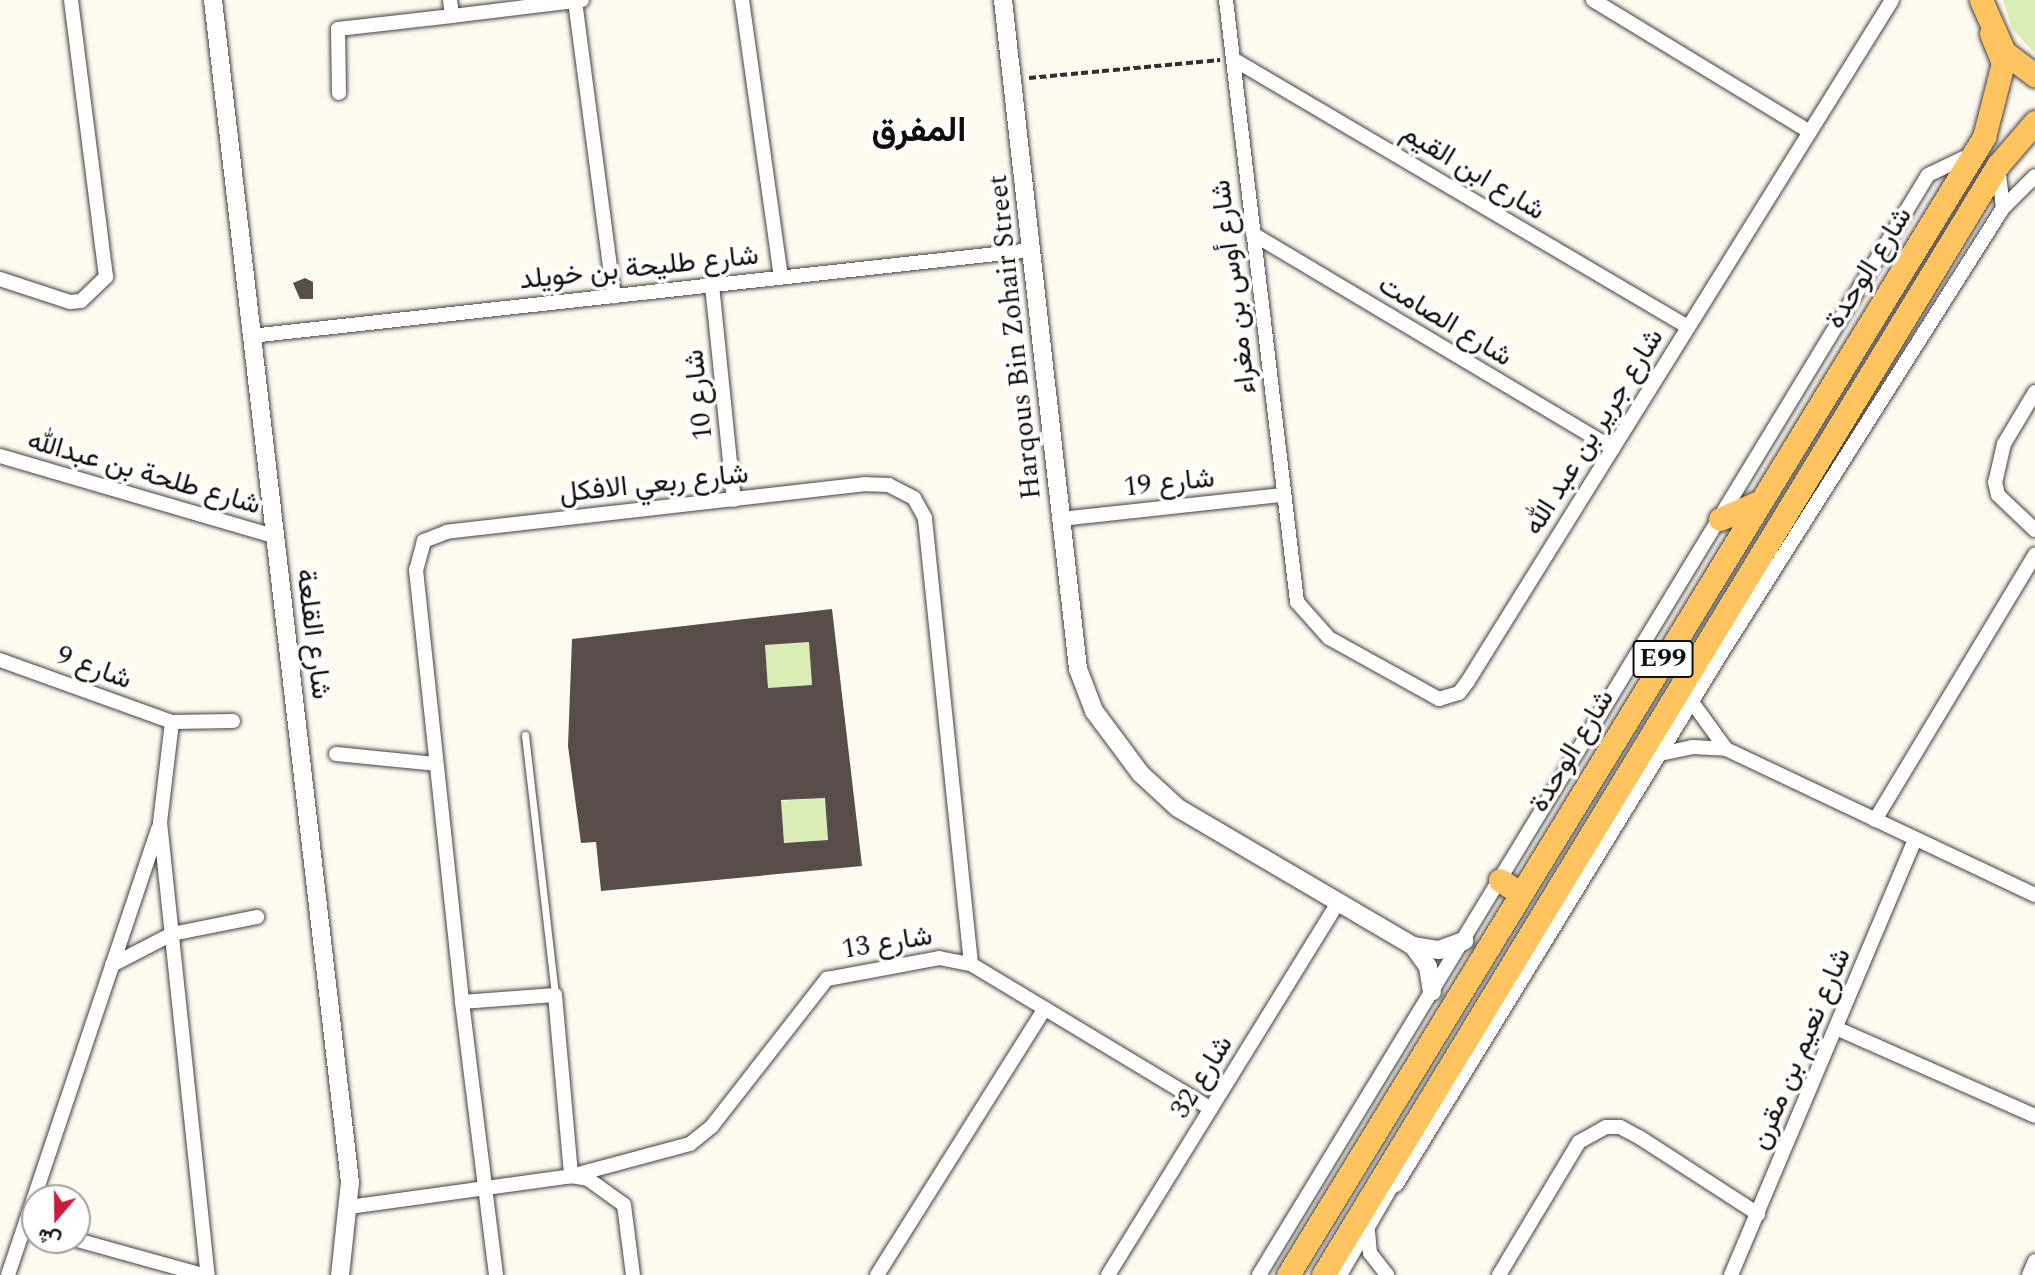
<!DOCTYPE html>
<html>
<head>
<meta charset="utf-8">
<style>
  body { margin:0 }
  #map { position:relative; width:2035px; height:1275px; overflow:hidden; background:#fffaf0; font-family:Spectral,Vazirmatn,serif }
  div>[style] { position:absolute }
  .green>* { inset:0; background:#daedb6; transform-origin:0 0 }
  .building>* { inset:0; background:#584d4a }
  .path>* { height:3.5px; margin-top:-1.75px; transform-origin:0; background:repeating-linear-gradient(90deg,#303030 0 7px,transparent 0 10.5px) }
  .roads { filter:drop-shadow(0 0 2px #414141) drop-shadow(0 0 2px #414141) }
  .service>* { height:7px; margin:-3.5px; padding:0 3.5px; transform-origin:3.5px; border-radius:3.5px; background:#fff }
  .minor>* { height:14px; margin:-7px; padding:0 7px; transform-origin:7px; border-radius:7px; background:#fff }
  .tertiary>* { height:18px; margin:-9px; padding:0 9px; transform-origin:9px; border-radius:9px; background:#fff }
  .primary>* { height:23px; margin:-11.5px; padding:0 11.5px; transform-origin:11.5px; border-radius:11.5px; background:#ffc360 }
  span { translate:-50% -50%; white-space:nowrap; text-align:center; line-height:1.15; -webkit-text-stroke:7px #fff; paint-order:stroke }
  .shield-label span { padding:2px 5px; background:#fff; border:2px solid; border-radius:5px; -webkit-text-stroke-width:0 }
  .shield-label { font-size:26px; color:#0e0e0e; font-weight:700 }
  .street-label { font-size:28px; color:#0e0e0e }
  .district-label { font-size:35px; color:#0e0e0e; font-weight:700 }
  .north { position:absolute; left:21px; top:1184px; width:70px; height:70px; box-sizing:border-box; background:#fff; border:2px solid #9f9f9f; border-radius:50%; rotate:200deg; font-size:19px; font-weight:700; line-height:28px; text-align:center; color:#0e0e0e }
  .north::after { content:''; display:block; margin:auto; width:24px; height:32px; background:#cb1a3a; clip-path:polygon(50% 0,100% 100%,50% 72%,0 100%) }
</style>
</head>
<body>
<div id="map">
  <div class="green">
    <div style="clip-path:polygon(2003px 0,2035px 0,2035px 53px,2012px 29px)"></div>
    <div style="left:809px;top:642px;width:43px;height:44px;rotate:86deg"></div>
    <div style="left:825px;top:798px;width:42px;height:44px;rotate:86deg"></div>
  </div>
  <div class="building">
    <div style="clip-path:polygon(305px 278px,313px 282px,313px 299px,300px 299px,293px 283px)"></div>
    <div style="clip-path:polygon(evenodd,832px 609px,862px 866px,601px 891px,596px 842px,581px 843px,568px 746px,572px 639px,832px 609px,809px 642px,812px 685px,768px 688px,765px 645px,809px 642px,832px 609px,825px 798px,828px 840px,784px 843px,781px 800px,825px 798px)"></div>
  </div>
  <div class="path">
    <div style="left:1029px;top:78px;width:192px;rotate:-5.4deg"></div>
  </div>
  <div class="roads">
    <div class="service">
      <div style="left:525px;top:735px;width:262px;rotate:83.4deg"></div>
    </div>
    <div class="minor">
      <div style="left:742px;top:0;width:280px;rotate:82deg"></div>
      <div style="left:1226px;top:0;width:606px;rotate:83.27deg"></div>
      <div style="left:1297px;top:602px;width:48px;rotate:48.4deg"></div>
      <div style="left:1329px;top:638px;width:126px;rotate:29deg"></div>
      <div style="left:1439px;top:699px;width:21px;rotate:-17deg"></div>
      <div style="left:1459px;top:693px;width:15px;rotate:-53deg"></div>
      <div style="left:1468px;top:681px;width:802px;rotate:-58.09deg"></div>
      <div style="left:1593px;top:0;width:254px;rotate:31.3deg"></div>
      <div style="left:575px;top:1px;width:298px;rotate:82.5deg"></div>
      <div style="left:452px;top:16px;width:131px;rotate:-7deg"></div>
      <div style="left:1233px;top:59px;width:528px;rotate:30.5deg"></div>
      <div style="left:339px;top:93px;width:64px;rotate:-90.9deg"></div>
      <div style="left:338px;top:29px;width:115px;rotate:-6.5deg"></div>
      <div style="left:452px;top:16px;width:16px;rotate:-97deg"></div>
      <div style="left:2003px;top:208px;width:45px;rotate:-45deg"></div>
      <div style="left:1253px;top:234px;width:419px;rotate:30.8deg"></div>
      <div style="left:0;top:279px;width:74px;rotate:18.2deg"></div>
      <div style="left:70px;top:302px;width:11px;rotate:-5deg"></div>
      <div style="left:81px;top:301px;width:35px;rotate:-44deg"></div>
      <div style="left:106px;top:277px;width:279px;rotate:-97.2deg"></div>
      <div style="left:712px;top:285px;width:216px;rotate:84.2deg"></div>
      <div style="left:251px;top:336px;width:786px;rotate:-6.28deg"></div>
      <div style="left:2035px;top:392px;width:61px;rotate:120.8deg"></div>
      <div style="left:2004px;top:444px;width:39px;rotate:103deg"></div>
      <div style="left:1995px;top:482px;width:13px;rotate:77deg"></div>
      <div style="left:1998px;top:495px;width:51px;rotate:43.4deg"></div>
      <div style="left:0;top:456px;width:285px;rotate:16.3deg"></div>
      <div style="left:1061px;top:519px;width:223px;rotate:-6.2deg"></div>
      <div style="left:0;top:660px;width:183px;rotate:19.8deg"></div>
      <div style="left:172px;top:722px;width:61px;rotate:-0.9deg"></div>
      <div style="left:1692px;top:702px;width:58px;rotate:54.1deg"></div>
      <div style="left:172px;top:722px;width:101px;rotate:96.8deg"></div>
      <div style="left:160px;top:822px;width:456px;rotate:84deg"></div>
      <div style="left:336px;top:754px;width:100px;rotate:5.7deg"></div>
      <div style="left:1660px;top:754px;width:33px;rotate:-12deg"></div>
      <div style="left:1692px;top:747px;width:34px;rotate:3deg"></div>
      <div style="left:1726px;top:749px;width:342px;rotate:25.3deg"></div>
      <div style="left:1875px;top:820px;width:310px;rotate:-58.9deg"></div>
      <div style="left:971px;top:964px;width:448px;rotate:-95.9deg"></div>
      <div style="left:925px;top:518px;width:23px;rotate:-119deg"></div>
      <div style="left:914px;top:498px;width:28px;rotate:-153deg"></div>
      <div style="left:889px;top:485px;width:23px;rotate:-178deg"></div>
      <div style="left:866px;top:484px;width:422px;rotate:173.5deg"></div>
      <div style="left:447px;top:532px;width:25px;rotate:159deg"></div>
      <div style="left:424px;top:541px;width:30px;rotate:105deg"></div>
      <div style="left:416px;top:570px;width:434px;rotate:83.9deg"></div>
      <div style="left:462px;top:1002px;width:93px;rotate:-4.3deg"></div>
      <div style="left:555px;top:995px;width:182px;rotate:84.9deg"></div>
      <div style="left:571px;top:1176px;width:123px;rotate:-15.1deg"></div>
      <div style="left:690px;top:1144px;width:28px;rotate:-39deg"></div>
      <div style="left:712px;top:1126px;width:187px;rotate:-52deg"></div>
      <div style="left:827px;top:979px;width:114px;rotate:-10.6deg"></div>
      <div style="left:939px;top:958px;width:33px;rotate:11deg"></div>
      <div style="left:971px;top:964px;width:280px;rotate:31.1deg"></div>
      <div style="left:112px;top:965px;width:68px;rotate:-27.3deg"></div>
      <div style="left:172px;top:934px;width:87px;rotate:-11.3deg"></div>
      <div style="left:462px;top:1002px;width:275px;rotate:82.9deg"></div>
      <div style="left:1838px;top:1029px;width:215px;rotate:23.8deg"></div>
      <div style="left:1396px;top:1185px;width:628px;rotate:-58.54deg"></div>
      <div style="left:1724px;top:649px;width:522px;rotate:-57.68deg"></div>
      <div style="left:2003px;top:208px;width:42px;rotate:-96.8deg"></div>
      <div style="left:349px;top:1207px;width:224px;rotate:-7.9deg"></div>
      <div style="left:571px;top:1176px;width:17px;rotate:10deg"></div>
      <div style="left:588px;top:1179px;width:44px;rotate:35.8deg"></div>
      <div style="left:624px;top:1205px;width:71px;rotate:82.7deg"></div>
      <div style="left:1368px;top:1231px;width:22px;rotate:85deg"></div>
      <div style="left:1370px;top:1253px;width:28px;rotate:52deg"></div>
      <div style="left:77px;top:1240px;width:131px;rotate:15.5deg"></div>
      <div style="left:8px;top:1275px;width:471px;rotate:-71.4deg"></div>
      <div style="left:877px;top:1275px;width:315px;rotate:-57.8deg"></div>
      <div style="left:1108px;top:1275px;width:436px;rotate:-58.3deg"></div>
      <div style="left:1259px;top:1275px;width:1287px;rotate:-58.69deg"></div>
      <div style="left:1928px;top:175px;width:47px;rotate:-25.5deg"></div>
      <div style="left:1340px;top:1275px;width:113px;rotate:-59.8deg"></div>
      <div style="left:1499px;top:1275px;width:155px;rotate:-59deg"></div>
      <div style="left:1579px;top:1142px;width:31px;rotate:-29deg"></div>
      <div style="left:1606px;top:1127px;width:14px"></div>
      <div style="left:1620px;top:1127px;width:21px;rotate:28deg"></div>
      <div style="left:1639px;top:1137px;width:142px;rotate:32.9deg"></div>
      <div style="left:1731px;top:1275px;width:471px;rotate:-67.1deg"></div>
      <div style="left:2029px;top:1275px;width:15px;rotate:-67deg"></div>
    </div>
    <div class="tertiary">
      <div style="left:213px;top:0;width:1190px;rotate:83.39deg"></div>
      <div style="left:350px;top:1182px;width:94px;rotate:96.1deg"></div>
      <div style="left:1003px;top:0;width:673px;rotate:83.6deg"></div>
      <div style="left:1078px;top:669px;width:45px;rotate:69.1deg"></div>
      <div style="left:1094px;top:711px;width:79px;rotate:53.3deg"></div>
      <div style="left:1141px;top:774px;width:50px;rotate:42.6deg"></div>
      <div style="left:1178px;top:808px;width:273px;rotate:30.4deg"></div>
      <div style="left:1413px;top:946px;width:26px;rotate:9deg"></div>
      <div style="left:1439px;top:950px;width:27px;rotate:-20deg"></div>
      <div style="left:1413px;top:946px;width:26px;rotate:54deg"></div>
      <div style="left:1428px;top:967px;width:25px;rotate:81deg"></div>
    </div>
    <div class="primary">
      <div style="left:1981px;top:0;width:57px;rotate:66.1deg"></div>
      <div style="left:2004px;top:52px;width:39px;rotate:37deg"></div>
      <div style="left:1720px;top:519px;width:43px;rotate:-23.6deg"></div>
      <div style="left:1500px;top:880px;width:25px;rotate:34deg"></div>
      <div style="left:1288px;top:1275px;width:1334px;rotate:-58.55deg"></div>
      <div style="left:1984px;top:137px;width:76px;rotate:-75.6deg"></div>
      <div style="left:2003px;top:63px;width:32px;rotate:-112deg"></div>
      <div style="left:1323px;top:1275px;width:1299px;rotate:-58.7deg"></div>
      <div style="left:1998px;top:165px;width:57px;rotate:-49.3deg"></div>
    </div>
  </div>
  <div class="shield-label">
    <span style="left:1663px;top:659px">E99</span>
  </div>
  <div class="street-label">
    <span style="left:1473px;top:172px;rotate:31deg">شارع ابن القيم</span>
    <span style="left:639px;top:268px;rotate:-6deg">شارع طليحة بن خويلد</span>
    <span style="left:1869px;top:268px;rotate:-58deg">شارع الوحدة</span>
    <span style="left:1234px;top:287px;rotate:-97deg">شارع أوس بن مغراء</span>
    <span style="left:1445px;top:321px;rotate:31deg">شارع الصامت</span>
    <span style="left:1015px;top:337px;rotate:-96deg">Harqous Bin Zohair Street</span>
    <span style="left:699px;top:395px;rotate:-96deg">شارع 10</span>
    <span style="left:1594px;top:432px;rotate:-58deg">شارع جرير بن عبد الله</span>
    <span style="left:144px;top:473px;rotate:16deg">شارع طلحة بن عبدالله</span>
    <span style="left:1169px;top:483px;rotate:-6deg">شارع 19</span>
    <span style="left:654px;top:484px;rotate:-6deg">شارع ربعي الافكل</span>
    <span style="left:313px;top:634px;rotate:83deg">شارع القلعة</span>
    <span style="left:94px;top:668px;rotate:20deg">شارع 9</span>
    <span style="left:1572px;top:751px;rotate:-59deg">شارع الوحدة</span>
    <span style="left:887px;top:943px;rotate:-9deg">شارع 13</span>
    <span style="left:1801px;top:1049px;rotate:-67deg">شارع نعيم بن مقرن</span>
    <span style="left:1202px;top:1077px;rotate:-58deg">شارع 32</span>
  </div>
  <div class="district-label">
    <span style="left:919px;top:131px">المفرق</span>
  </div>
  <div class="north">ش</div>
</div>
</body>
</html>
